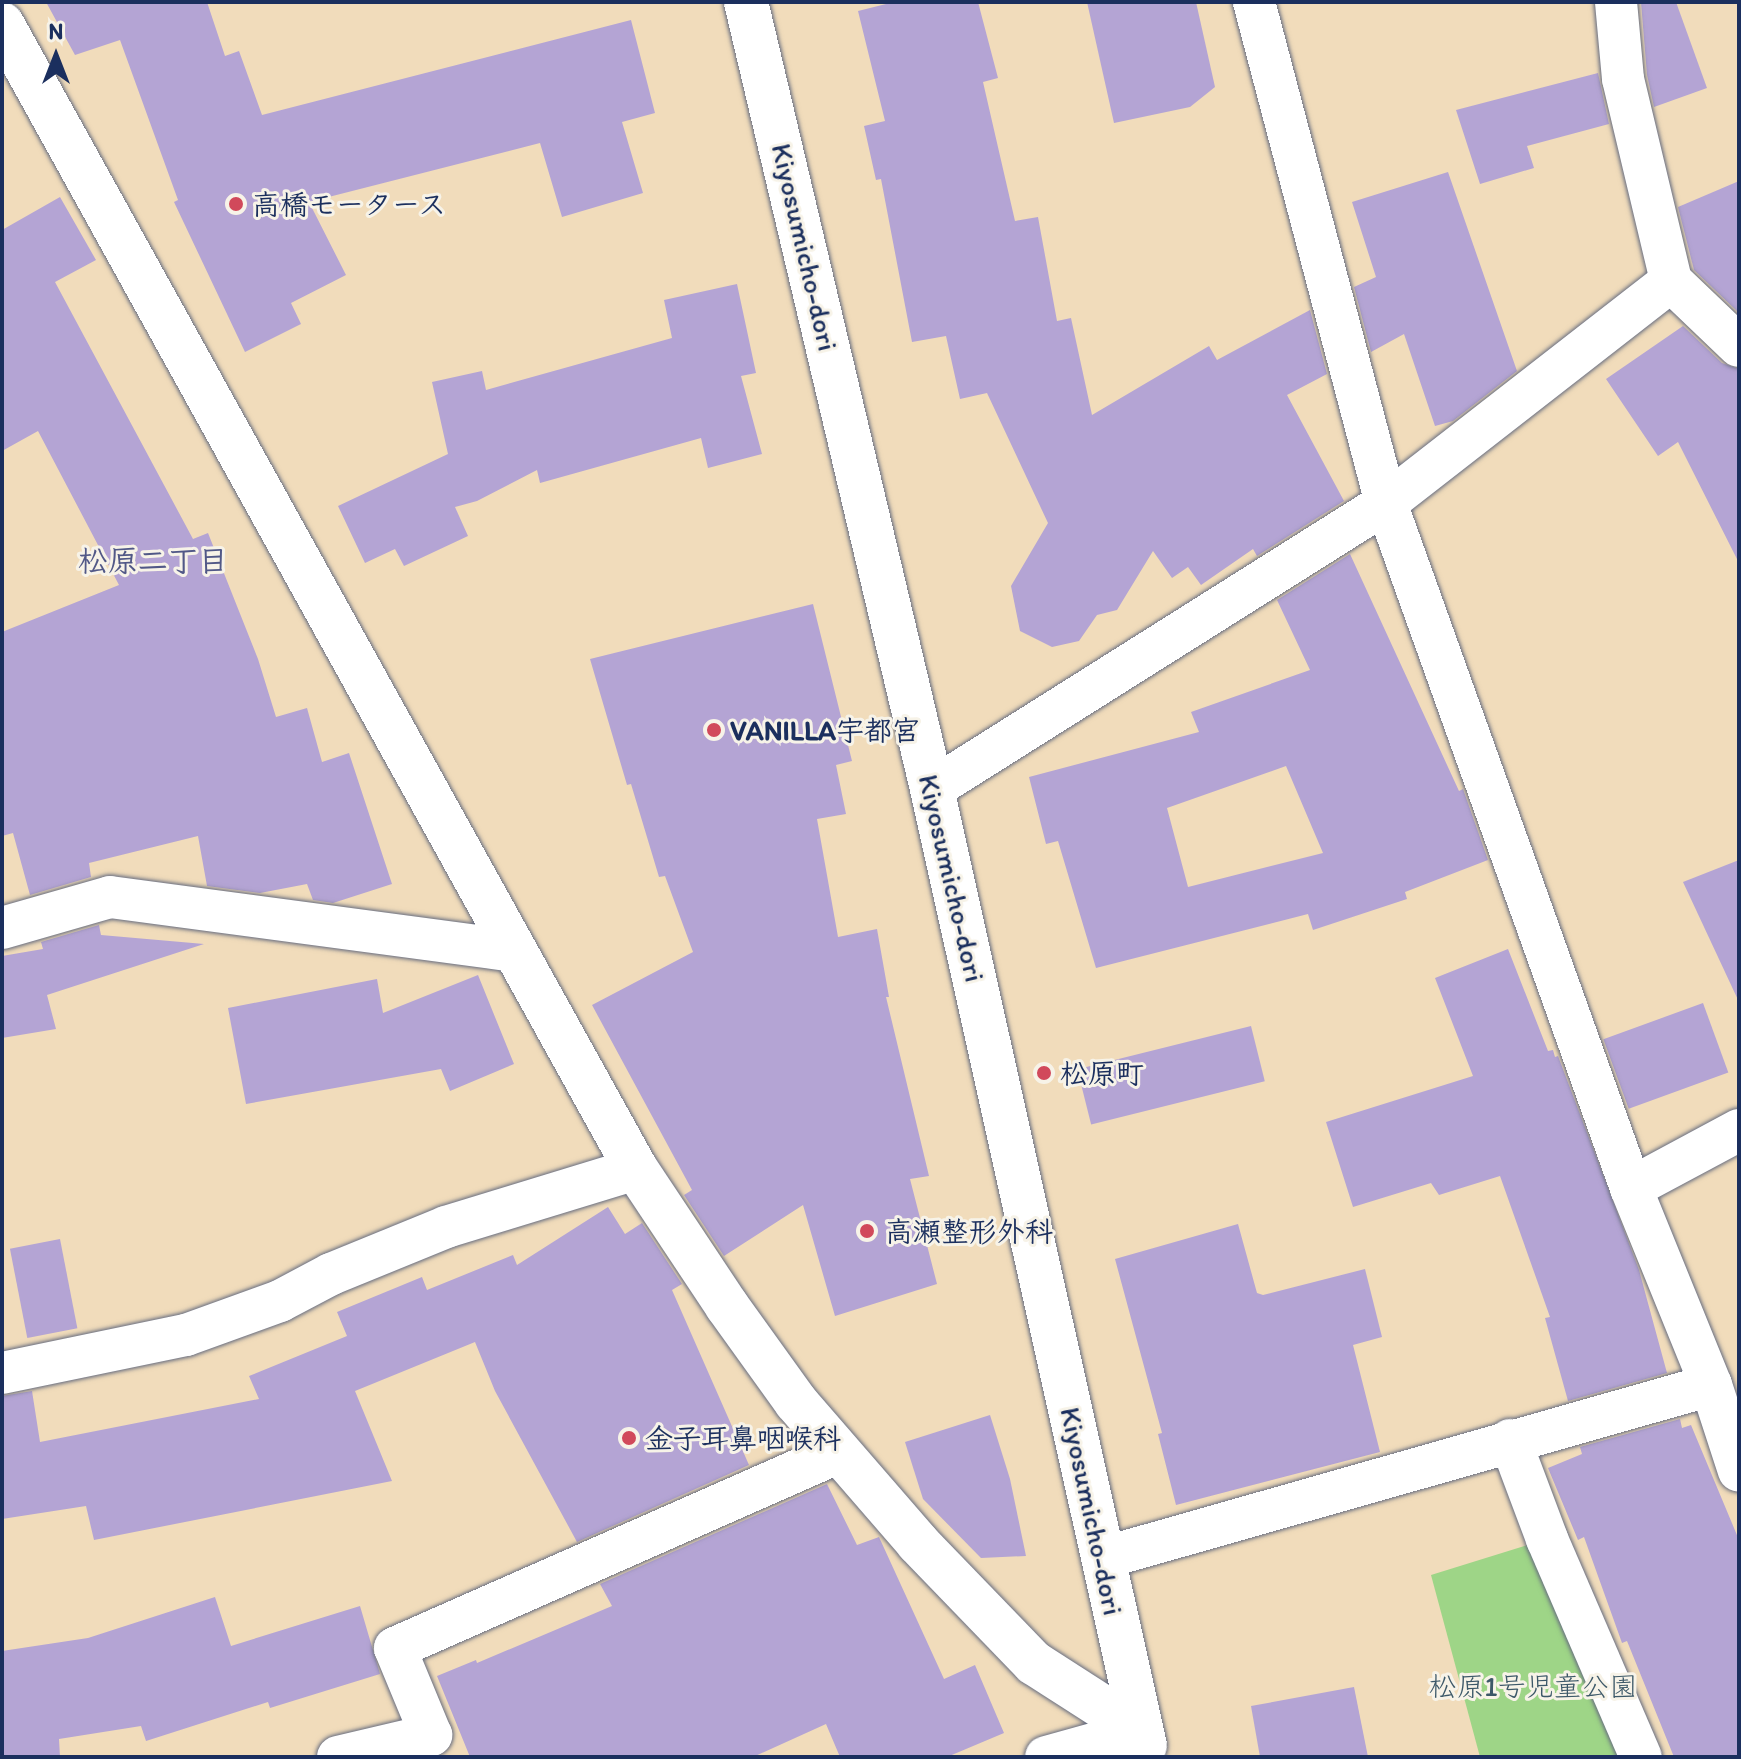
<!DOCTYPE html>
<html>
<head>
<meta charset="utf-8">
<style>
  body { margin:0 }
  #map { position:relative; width:1741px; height:1759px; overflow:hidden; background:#f1dcbb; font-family:Itim,"Klee One",sans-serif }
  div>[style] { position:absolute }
  .green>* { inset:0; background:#9ed587 }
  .building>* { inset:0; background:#b4a4d4; transform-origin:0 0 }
  .roads { filter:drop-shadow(0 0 2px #666c7f) drop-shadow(0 0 2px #666c7f) }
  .street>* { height:42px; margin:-21px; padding:0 21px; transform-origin:21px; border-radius:21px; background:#fff }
  .secondary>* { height:44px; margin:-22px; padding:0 22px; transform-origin:22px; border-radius:22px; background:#fff }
  .dots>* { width:22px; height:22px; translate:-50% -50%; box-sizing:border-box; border:4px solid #f7f3e8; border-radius:50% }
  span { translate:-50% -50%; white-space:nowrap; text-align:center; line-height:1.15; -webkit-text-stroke:6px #f7f3e8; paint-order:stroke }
  .poi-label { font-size:28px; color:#1b2f5e; font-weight:700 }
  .left { translate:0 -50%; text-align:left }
  .street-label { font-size:28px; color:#1b2f5e }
  .park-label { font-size:28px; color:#3c5868 }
  .neighbourhood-label { font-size:30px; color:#515887; font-weight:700 }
  .frame { position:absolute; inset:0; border:4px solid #1b2f5e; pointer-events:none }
  .north { position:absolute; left:16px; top:16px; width:80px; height:80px; -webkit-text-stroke:6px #f7f3e8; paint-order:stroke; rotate:0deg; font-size:22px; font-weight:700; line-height:32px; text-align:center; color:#1b2f5e }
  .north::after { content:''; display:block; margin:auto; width:28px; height:36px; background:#1b2f5e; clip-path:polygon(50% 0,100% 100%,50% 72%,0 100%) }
</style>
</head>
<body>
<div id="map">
  <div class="green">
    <div style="clip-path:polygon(1547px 1539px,1641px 1757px,1480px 1757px,1431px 1575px)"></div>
  </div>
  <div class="building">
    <div style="clip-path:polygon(46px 2px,207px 2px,225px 56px,239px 51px,262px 115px,631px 20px,655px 113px,622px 122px,643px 193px,562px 217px,540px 143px,309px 202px,346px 275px,291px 303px,301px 324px,245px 352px,174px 202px,178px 200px,120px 40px,75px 55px)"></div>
    <div style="clip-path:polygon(894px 2px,978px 2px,998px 78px,983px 82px,1015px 221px,1038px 217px,1057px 321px,1071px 318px,1092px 415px,1209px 346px,1217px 360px,1310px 310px,1327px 374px,1287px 395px,1344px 501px,1257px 556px,1253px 549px,1201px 585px,1188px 567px,1172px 578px,1153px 551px,1117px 610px,1097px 615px,1079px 641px,1052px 647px,1020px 631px,1011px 586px,1048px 523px,987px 393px,960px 399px,946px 336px,912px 342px,881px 179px,876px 180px,864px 126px,885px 121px,858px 11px)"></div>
    <div style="clip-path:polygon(1087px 2px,1196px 2px,1215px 87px,1190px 107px,1114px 123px)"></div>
    <div style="clip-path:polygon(1641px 2px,1676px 2px,1707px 88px,1654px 107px,1647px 75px)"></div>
    <div style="clip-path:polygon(1598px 73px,1609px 124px,1527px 146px,1534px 168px,1480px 184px,1456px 110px)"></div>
    <div style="clip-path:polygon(1448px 172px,1517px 371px,1453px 421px,1435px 426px,1404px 334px,1371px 352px,1354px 287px,1376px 277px,1352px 202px)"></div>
    <div style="clip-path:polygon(1739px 181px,1739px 313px,1694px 270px,1678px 207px)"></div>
    <div style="clip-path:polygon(60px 197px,96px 260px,55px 282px,193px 539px,208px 533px,258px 659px,276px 717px,307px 708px,322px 762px,349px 753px,392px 884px,333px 903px,313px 900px,307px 884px,260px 893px,207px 886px,198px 836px,89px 863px,91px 877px,30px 895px,13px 833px,2px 836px,2px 632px,119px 585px,38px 431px,2px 451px,2px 230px)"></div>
    <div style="clip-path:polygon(737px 284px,756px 373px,741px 376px,762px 454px,708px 468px,701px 438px,540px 483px,537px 470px,477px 501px,455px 507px,468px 536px,404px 566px,395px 549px,365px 563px,338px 506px,448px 454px,432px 382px,482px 371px,486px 390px,672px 338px,664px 300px)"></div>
    <div style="clip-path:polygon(1683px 326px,1722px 363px,1739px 369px,1739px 563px,1678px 442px,1658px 456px,1606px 379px)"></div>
    <div style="clip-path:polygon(evenodd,1350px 554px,1459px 791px,1463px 789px,1488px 860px,1405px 892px,1407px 899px,1313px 930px,1308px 914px,1096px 968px,1058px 841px,1046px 844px,1029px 777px,1199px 732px,1191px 712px,1310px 670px,1277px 600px,1350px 554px,1286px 766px,1323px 853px,1188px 887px,1167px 808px,1286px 766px)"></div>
    <div style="clip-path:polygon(813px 604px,852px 761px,836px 765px,846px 814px,817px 819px,838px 937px,877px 929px,889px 997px,886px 997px,929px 1176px,910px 1179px,937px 1284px,835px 1316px,803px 1205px,724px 1256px,684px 1195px,692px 1190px,592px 1005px,693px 952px,665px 876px,659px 877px,631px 784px,627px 785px,590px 659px)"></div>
    <div style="clip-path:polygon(1739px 860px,1739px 1002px,1683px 882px)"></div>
    <div style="clip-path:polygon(99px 925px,101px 935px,204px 944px,47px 995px,56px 1029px,2px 1038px,2px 956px,43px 949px,41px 942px)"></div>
    <div style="clip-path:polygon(1508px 949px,1548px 1051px,1553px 1050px,1555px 1057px,1558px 1056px,1639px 1270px,1667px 1373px,1568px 1401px,1545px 1318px,1550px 1317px,1500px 1176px,1439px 1195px,1431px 1183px,1353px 1207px,1326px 1122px,1473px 1076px,1435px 978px)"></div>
    <div style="clip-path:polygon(478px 975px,514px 1064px,450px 1091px,441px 1069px,246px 1104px,228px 1008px,377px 979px,383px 1013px)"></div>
    <div style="left:1703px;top:1003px;width:74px;height:106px;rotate:70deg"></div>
    <div style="left:1251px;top:1026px;width:57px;height:179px;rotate:76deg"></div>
    <div style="clip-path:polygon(608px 1207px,625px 1234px,642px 1223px,682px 1284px,672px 1290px,749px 1465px,577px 1542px,495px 1391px,475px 1342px,355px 1391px,392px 1481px,94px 1540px,86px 1506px,2px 1519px,2px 1396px,32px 1391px,40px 1442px,259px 1399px,249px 1376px,347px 1336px,337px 1312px,422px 1277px,427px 1290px,513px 1255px,517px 1265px)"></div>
    <div style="clip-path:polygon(1238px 1224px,1257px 1293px,1263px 1295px,1365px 1269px,1382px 1337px,1353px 1345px,1380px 1452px,1176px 1505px,1158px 1434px,1162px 1433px,1115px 1259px)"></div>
    <div style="left:60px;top:1239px;width:91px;height:51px;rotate:79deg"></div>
    <div style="clip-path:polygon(990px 1415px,1010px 1479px,1026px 1556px,981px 1558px,923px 1499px,905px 1442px)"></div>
    <div style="clip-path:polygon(1680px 1419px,1682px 1428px,1691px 1425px,1739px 1540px,1739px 1757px,1674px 1757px,1627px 1641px,1622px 1643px,1584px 1537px,1578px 1540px,1548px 1468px,1582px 1454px,1580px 1447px)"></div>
    <div style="clip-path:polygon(827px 1484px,857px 1545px,879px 1537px,944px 1679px,975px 1665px,1004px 1733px,947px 1757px,840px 1757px,826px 1724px,753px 1757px,470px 1757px,437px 1676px,476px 1660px,477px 1663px,612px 1606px,600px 1584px)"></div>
    <div style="clip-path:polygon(215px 1597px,231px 1646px,360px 1606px,380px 1674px,270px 1708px,268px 1702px,146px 1741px,141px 1726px,59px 1739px,60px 1757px,2px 1757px,2px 1651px,88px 1638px)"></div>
    <div style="clip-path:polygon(1354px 1687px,1368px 1757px,1260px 1757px,1251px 1706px)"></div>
  </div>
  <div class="roads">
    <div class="street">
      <div style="left:1254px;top:2px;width:518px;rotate:75.24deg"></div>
      <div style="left:1386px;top:503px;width:727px;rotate:70.32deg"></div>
      <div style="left:1631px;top:1188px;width:213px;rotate:67.9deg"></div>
      <div style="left:1711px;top:1385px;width:90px;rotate:72deg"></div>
      <div style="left:1616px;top:2px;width:77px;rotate:84.8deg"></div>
      <div style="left:1623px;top:79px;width:208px;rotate:76.6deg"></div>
      <div style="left:932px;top:789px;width:537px;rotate:-32.21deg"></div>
      <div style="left:1386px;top:503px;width:361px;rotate:-37.9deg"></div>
      <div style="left:1671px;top:281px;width:94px;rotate:43.7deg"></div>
      <div style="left:2px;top:928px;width:112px;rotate:-16deg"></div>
      <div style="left:110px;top:897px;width:409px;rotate:7.6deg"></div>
      <div style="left:1631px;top:1188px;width:123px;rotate:-28.2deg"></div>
      <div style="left:2px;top:1373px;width:188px;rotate:-11.7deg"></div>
      <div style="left:186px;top:1335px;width:100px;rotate:-19.9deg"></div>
      <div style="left:280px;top:1301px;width:58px;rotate:-27.9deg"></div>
      <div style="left:331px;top:1274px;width:124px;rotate:-22.2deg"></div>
      <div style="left:446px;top:1227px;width:199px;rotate:-17deg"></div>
      <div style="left:1510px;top:1440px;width:106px;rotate:69.5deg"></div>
      <div style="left:1547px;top:1539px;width:237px;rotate:66.7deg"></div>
      <div style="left:1103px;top:1558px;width:632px;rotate:-15.88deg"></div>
      <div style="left:338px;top:1757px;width:96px;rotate:-13.3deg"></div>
      <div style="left:431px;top:1735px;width:94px;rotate:-112.5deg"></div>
      <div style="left:395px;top:1648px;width:485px;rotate:-23.8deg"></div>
      <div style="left:1046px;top:1757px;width:98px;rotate:-15.5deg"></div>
    </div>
    <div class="secondary">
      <div style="left:746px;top:2px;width:809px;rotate:76.7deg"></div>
      <div style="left:932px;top:789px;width:980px;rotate:77.45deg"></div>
      <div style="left:2px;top:24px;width:1309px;rotate:61.03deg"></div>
      <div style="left:636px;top:1169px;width:164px;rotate:56.4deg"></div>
      <div style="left:727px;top:1306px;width:118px;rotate:54.3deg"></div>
      <div style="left:796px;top:1402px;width:186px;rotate:49.1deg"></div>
      <div style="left:918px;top:1543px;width:167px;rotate:46deg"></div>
      <div style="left:1034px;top:1663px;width:126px;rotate:32.7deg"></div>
    </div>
  </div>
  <div class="dots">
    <div style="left:236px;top:204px;background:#d1495b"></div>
    <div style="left:714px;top:730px;background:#d1495b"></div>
    <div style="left:1044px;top:1073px;background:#d1495b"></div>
    <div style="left:867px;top:1231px;background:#d1495b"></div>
    <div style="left:629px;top:1438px;background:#d1495b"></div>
  </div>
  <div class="poi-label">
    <span class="left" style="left:252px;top:204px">高橋モータース</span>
    <span class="left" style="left:730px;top:730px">VANILLA宇都宮</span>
    <span class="left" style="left:1060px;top:1073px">松原町</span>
    <span class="left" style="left:885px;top:1231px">高瀬整形外科</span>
    <span class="left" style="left:645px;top:1438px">金子耳鼻咽喉科</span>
  </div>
  <div class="street-label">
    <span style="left:805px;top:247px;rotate:77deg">Kiyosumicho-dori</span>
    <span style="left:952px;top:878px;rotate:77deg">Kiyosumicho-dori</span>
    <span style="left:1092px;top:1511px;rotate:78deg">Kiyosumicho-dori</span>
  </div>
  <div class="park-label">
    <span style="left:1533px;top:1686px">松原1号児童公園</span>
  </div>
  <div class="neighbourhood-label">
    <span style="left:153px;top:561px">松原二丁目</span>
  </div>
  <div class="frame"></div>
  <div class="north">N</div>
</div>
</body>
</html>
